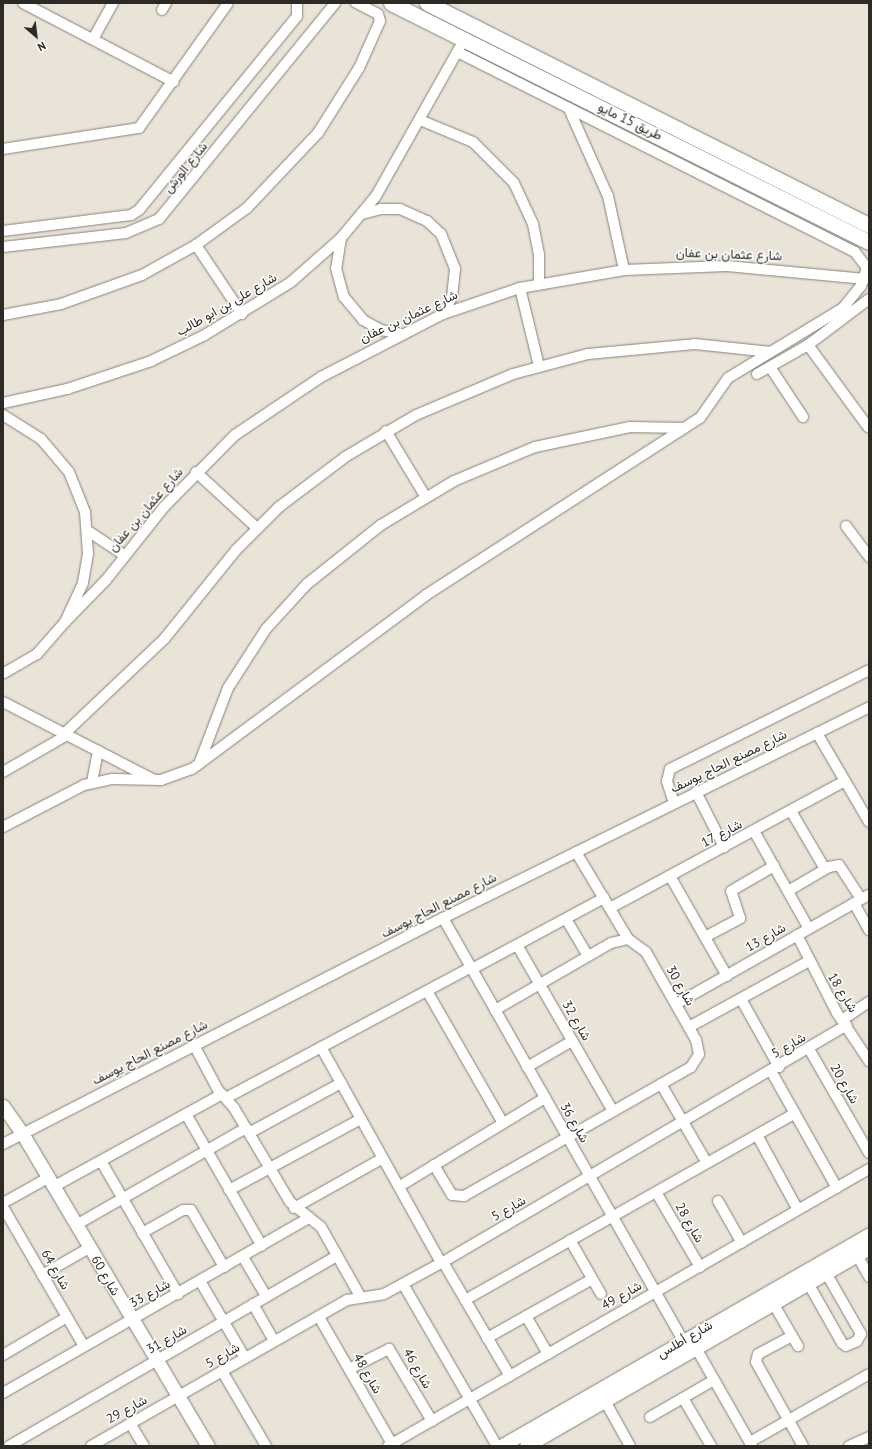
<!DOCTYPE html>
<html>
<head>
<meta charset="utf-8">
<style>
  body { margin:0 }
  #map { position:relative; width:872px; height:1449px; overflow:hidden; background:#eae4d8; font-family:"PT Sans",Vazirmatn,sans-serif }
  div>[style] { position:absolute }
  .roads { filter:drop-shadow(0 0 1px #878277) drop-shadow(0 0 1px #878277) }
  .minor>* { height:10px; margin:-5px; padding:0 5px; transform-origin:5px; border-radius:5px; background:#fff }
  .tertiary>* { height:13px; margin:-6.5px; padding:0 6.5px; transform-origin:6.5px; border-radius:6.5px; background:#fff }
  .secondary>* { height:15px; margin:-7.5px; padding:0 7.5px; transform-origin:7.5px; border-radius:7.5px; background:#fff }
  span { translate:-50% -50%; white-space:nowrap; text-align:center; line-height:1.15; -webkit-text-stroke:3px #fff; paint-order:stroke }
  .street-label { font-size:13px; color:#2c2a25 }
  .frame { position:absolute; inset:0; border:4px solid #2c2a25; pointer-events:none }
  .north { position:absolute; left:16px; top:16px; width:40px; height:40px; -webkit-text-stroke:3px #fff; paint-order:stroke; rotate:152deg; font-size:11px; font-weight:700; line-height:16px; text-align:center; color:#2c2a25 }
  .north::after { content:''; display:block; margin:auto; width:14px; height:18px; background:#2c2a25; clip-path:polygon(50% 0,100% 100%,50% 72%,0 100%) }
</style>
</head>
<body>
<div id="map">
  <div class="roads">
    <div class="minor">
      <div style="left:23px;top:3px;width:170px;rotate:27.6deg"></div>
      <div style="left:162px;top:10px;width:8px;rotate:-60deg"></div>
      <div style="left:93px;top:39px;width:41px;rotate:-60.9deg"></div>
      <div style="left:569px;top:109px;width:95px;rotate:65.9deg"></div>
      <div style="left:608px;top:196px;width:76px;rotate:77.8deg"></div>
      <div style="left:420px;top:120px;width:57px;rotate:22.5deg"></div>
      <div style="left:473px;top:142px;width:58px;rotate:45deg"></div>
      <div style="left:514px;top:183px;width:45px;rotate:65.1deg"></div>
      <div style="left:533px;top:224px;width:31px;rotate:79deg"></div>
      <div style="left:539px;top:254px;width:30px;rotate:90deg"></div>
      <div style="left:3px;top:149px;width:138px;rotate:-8.8deg"></div>
      <div style="left:139px;top:128px;width:153px;rotate:-54.5deg"></div>
      <div style="left:362px;top:214px;width:20px;rotate:-15deg"></div>
      <div style="left:381px;top:209px;width:19px"></div>
      <div style="left:400px;top:209px;width:30px;rotate:24deg"></div>
      <div style="left:427px;top:221px;width:19px;rotate:43deg"></div>
      <div style="left:441px;top:234px;width:38px;rotate:68deg"></div>
      <div style="left:455px;top:269px;width:28px;rotate:96deg"></div>
      <div style="left:452px;top:297px;width:19px;rotate:118deg"></div>
      <div style="left:3px;top:231px;width:129px;rotate:-7.1deg"></div>
      <div style="left:131px;top:215px;width:9px;rotate:-32deg"></div>
      <div style="left:139px;top:210px;width:250px;rotate:-50.8deg"></div>
      <div style="left:297px;top:16px;width:13px;rotate:-90deg"></div>
      <div style="left:341px;top:238px;width:30px;rotate:99deg"></div>
      <div style="left:336px;top:268px;width:30px;rotate:75deg"></div>
      <div style="left:344px;top:297px;width:30px;rotate:50deg"></div>
      <div style="left:363px;top:320px;width:21px;rotate:29deg"></div>
      <div style="left:381px;top:330px;width:20px;rotate:11deg"></div>
      <div style="left:196px;top:245px;width:83px;rotate:56.3deg"></div>
      <div style="left:3px;top:247px;width:124px;rotate:-6.5deg"></div>
      <div style="left:126px;top:233px;width:36px;rotate:-23deg"></div>
      <div style="left:159px;top:219px;width:279px;rotate:-50.8deg"></div>
      <div style="left:520px;top:288px;width:80px;rotate:76.3deg"></div>
      <div style="left:3px;top:315px;width:59px;rotate:-10.7deg"></div>
      <div style="left:61px;top:304px;width:86px;rotate:-19.7deg"></div>
      <div style="left:142px;top:275px;width:62px;rotate:-29.1deg"></div>
      <div style="left:196px;top:245px;width:63px;rotate:-36deg"></div>
      <div style="left:247px;top:208px;width:103px;rotate:-46.6deg"></div>
      <div style="left:318px;top:133px;width:77px;rotate:-57.8deg"></div>
      <div style="left:359px;top:68px;width:51px;rotate:-65.9deg"></div>
      <div style="left:380px;top:21px;width:7px;rotate:-106deg"></div>
      <div style="left:378px;top:14px;width:25px;rotate:-153deg"></div>
      <div style="left:808px;top:345px;width:102px;rotate:53.8deg"></div>
      <div style="left:770px;top:367px;width:60px;rotate:56.6deg"></div>
      <div style="left:757px;top:374px;width:59px;rotate:-29.6deg"></div>
      <div style="left:808px;top:345px;width:76px;rotate:-37deg"></div>
      <div style="left:3px;top:403px;width:66px;rotate:-12.3deg"></div>
      <div style="left:67px;top:389px;width:89px;rotate:-18.4deg"></div>
      <div style="left:151px;top:361px;width:58px;rotate:-25.7deg"></div>
      <div style="left:203px;top:336px;width:103px;rotate:-31.5deg"></div>
      <div style="left:291px;top:282px;width:67px;rotate:-41.3deg"></div>
      <div style="left:341px;top:238px;width:55px;rotate:-50.2deg"></div>
      <div style="left:376px;top:196px;width:171px;rotate:-60.6deg"></div>
      <div style="left:3px;top:415px;width:45px;rotate:32.3deg"></div>
      <div style="left:41px;top:439px;width:43px;rotate:49.7deg"></div>
      <div style="left:69px;top:472px;width:43px;rotate:68.2deg"></div>
      <div style="left:85px;top:512px;width:42px;rotate:85.9deg"></div>
      <div style="left:88px;top:554px;width:29px;rotate:100deg"></div>
      <div style="left:83px;top:583px;width:43px;rotate:114.8deg"></div>
      <div style="left:65px;top:622px;width:43px;rotate:131.2deg"></div>
      <div style="left:37px;top:654px;width:39px;rotate:150deg"></div>
      <div style="left:386px;top:431px;width:76px;rotate:59deg"></div>
      <div style="left:196px;top:472px;width:83px;rotate:42.6deg"></div>
      <div style="left:846px;top:526px;width:39px;rotate:53deg"></div>
      <div style="left:88px;top:531px;width:43px;rotate:33.7deg"></div>
      <div style="left:65px;top:622px;width:59px;rotate:-45.7deg"></div>
      <div style="left:106px;top:580px;width:93px;rotate:-51.5deg"></div>
      <div style="left:164px;top:507px;width:101px;rotate:-45.4deg"></div>
      <div style="left:235px;top:435px;width:104px;rotate:-34deg"></div>
      <div style="left:321px;top:377px;width:137px;rotate:-27.3deg"></div>
      <div style="left:443px;top:314px;width:81px;rotate:-18.7deg"></div>
      <div style="left:520px;top:288px;width:106px;rotate:-9.8deg"></div>
      <div style="left:624px;top:270px;width:103px;rotate:-2.2deg"></div>
      <div style="left:727px;top:266px;width:139px;rotate:5.4deg"></div>
      <div style="left:3px;top:702px;width:168px;rotate:27.3deg"></div>
      <div style="left:817px;top:733px;width:103px;rotate:59.7deg"></div>
      <div style="left:64px;top:734px;width:139px;rotate:-43.5deg"></div>
      <div style="left:165px;top:638px;width:113px;rotate:-51.1deg"></div>
      <div style="left:236px;top:550px;width:61px;rotate:-45deg"></div>
      <div style="left:279px;top:507px;width:83px;rotate:-37.1deg"></div>
      <div style="left:345px;top:457px;width:82px;rotate:-30.6deg"></div>
      <div style="left:416px;top:415px;width:105px;rotate:-22.9deg"></div>
      <div style="left:513px;top:374px;width:78px;rotate:-14.9deg"></div>
      <div style="left:588px;top:354px;width:107px;rotate:-5.3deg"></div>
      <div style="left:695px;top:344px;width:76px;rotate:6deg"></div>
      <div style="left:199px;top:764px;width:81px;rotate:-69.1deg"></div>
      <div style="left:228px;top:688px;width:70px;rotate:-57.2deg"></div>
      <div style="left:266px;top:629px;width:61px;rotate:-47.7deg"></div>
      <div style="left:307px;top:584px;width:95px;rotate:-38.6deg"></div>
      <div style="left:381px;top:525px;width:85px;rotate:-31.1deg"></div>
      <div style="left:454px;top:481px;width:88px;rotate:-22.8deg"></div>
      <div style="left:535px;top:447px;width:97px;rotate:-11.9deg"></div>
      <div style="left:630px;top:427px;width:54px;rotate:1.1deg"></div>
      <div style="left:3px;top:772px;width:74px;rotate:-30deg"></div>
      <div style="left:92px;top:782px;width:32px;rotate:-79deg"></div>
      <div style="left:696px;top:792px;width:62px;rotate:63deg"></div>
      <div style="left:674px;top:803px;width:23px;rotate:-108deg"></div>
      <div style="left:667px;top:781px;width:12px;rotate:-76deg"></div>
      <div style="left:670px;top:769px;width:222px;rotate:-26.4deg"></div>
      <div style="left:791px;top:811px;width:67px;rotate:59.6deg"></div>
      <div style="left:3px;top:827px;width:91px;rotate:-27.4deg"></div>
      <div style="left:84px;top:785px;width:29px;rotate:-12deg"></div>
      <div style="left:112px;top:779px;width:49px;rotate:1.2deg"></div>
      <div style="left:161px;top:780px;width:33px;rotate:-20deg"></div>
      <div style="left:192px;top:769px;width:292px;rotate:-36.6deg"></div>
      <div style="left:426px;top:595px;width:326px;rotate:-32.9deg"></div>
      <div style="left:700px;top:418px;width:49px;rotate:-55deg"></div>
      <div style="left:728px;top:378px;width:135px;rotate:-31.3deg"></div>
      <div style="left:843px;top:308px;width:28px;rotate:-51deg"></div>
      <div style="left:861px;top:286px;width:19px;rotate:-72deg"></div>
      <div style="left:867px;top:268px;width:20px;rotate:-127deg"></div>
      <div style="left:855px;top:252px;width:445px;rotate:-153.3deg"></div>
      <div style="left:754px;top:831px;width:112px;rotate:60.7deg"></div>
      <div style="left:576px;top:852px;width:101px;rotate:59.1deg"></div>
      <div style="left:670px;top:876px;width:115px;rotate:60.3deg"></div>
      <div style="left:788px;top:891px;width:48px;rotate:-30.3deg"></div>
      <div style="left:829px;top:867px;width:10px;rotate:-11deg"></div>
      <div style="left:839px;top:865px;width:40px;rotate:57.1deg"></div>
      <div style="left:854px;top:903px;width:31px;rotate:61deg"></div>
      <div style="left:610px;top:908px;width:267px;rotate:-28.4deg"></div>
      <div style="left:443px;top:918px;width:486px;rotate:60.4deg"></div>
      <div style="left:566px;top:919px;width:43px;rotate:59.3deg"></div>
      <div style="left:797px;top:935px;width:88px;rotate:62.9deg"></div>
      <div style="left:837px;top:1013px;width:58px;rotate:56.3deg"></div>
      <div style="left:705px;top:937px;width:40px;rotate:-28deg"></div>
      <div style="left:740px;top:918px;width:28px;rotate:-108deg"></div>
      <div style="left:731px;top:891px;width:50px;rotate:-30.2deg"></div>
      <div style="left:517px;top:945px;width:192px;rotate:60deg"></div>
      <div style="left:472px;top:969px;width:150px;rotate:-28.3deg"></div>
      <div style="left:427px;top:991px;width:152px;rotate:60.1deg"></div>
      <div style="left:741px;top:999px;width:78px;rotate:60.8deg"></div>
      <div style="left:676px;top:1004px;width:222px;rotate:-29.5deg"></div>
      <div style="left:842px;top:1020px;width:32px;rotate:-34deg"></div>
      <div style="left:689px;top:1027px;width:137px;rotate:-28.8deg"></div>
      <div style="left:194px;top:1045px;width:51px;rotate:61.9deg"></div>
      <div style="left:218px;top:1090px;width:24px;rotate:48deg"></div>
      <div style="left:234px;top:1108px;width:109px;rotate:59.2deg"></div>
      <div style="left:290px;top:1202px;width:40px;rotate:39deg"></div>
      <div style="left:321px;top:1227px;width:79px;rotate:60.5deg"></div>
      <div style="left:321px;top:1047px;width:247px;rotate:60.9deg"></div>
      <div style="left:809px;top:1049px;width:120px;rotate:60deg"></div>
      <div style="left:527px;top:1067px;width:52px;rotate:-30deg"></div>
      <div style="left:771px;top:1071px;width:134px;rotate:60.6deg"></div>
      <div style="left:661px;top:1084px;width:91px;rotate:59.8deg"></div>
      <div style="left:226px;top:1098px;width:278px;rotate:-28.1deg"></div>
      <div style="left:186px;top:1114px;width:152px;rotate:60.1deg"></div>
      <div style="left:249px;top:1133px;width:105px;rotate:-28.5deg"></div>
      <div style="left:757px;top:1135px;width:85px;rotate:61.3deg"></div>
      <div style="left:3px;top:1144px;width:495px;rotate:-27.2deg"></div>
      <div style="left:443px;top:918px;width:475px;rotate:-26.3deg"></div>
      <div style="left:101px;top:1161px;width:154px;rotate:59.9deg"></div>
      <div style="left:434px;top:1165px;width:35px;rotate:59deg"></div>
      <div style="left:452px;top:1195px;width:12px;rotate:5deg"></div>
      <div style="left:464px;top:1196px;width:261px;rotate:-29.6deg"></div>
      <div style="left:691px;top:1067px;width:15px;rotate:-58deg"></div>
      <div style="left:699px;top:1054px;width:14px;rotate:-102deg"></div>
      <div style="left:696px;top:1040px;width:101px;rotate:-119.6deg"></div>
      <div style="left:646px;top:952px;width:22px;rotate:-144deg"></div>
      <div style="left:628px;top:939px;width:17px;rotate:167deg"></div>
      <div style="left:611px;top:943px;width:134px;rotate:150deg"></div>
      <div style="left:400px;top:1186px;width:170px;rotate:-31.3deg"></div>
      <div style="left:53px;top:1187px;width:193px;rotate:-28.8deg"></div>
      <div style="left:229px;top:1190px;width:150px;rotate:-28.3deg"></div>
      <div style="left:656px;top:1192px;width:87px;rotate:59.6deg"></div>
      <div style="left:718px;top:1201px;width:48px;rotate:60.3deg"></div>
      <div style="left:3px;top:1203px;width:51px;rotate:-29.1deg"></div>
      <div style="left:3px;top:1207px;width:161px;rotate:59.8deg"></div>
      <div style="left:294px;top:1208px;width:102px;rotate:-29.3deg"></div>
      <div style="left:76px;top:1225px;width:196px;rotate:-29.7deg"></div>
      <div style="left:142px;top:1233px;width:47px;rotate:-29.3deg"></div>
      <div style="left:183px;top:1210px;width:8px"></div>
      <div style="left:191px;top:1210px;width:66px;rotate:59.9deg"></div>
      <div style="left:570px;top:1240px;width:62px;rotate:60.1deg"></div>
      <div style="left:857px;top:1255px;width:25px;rotate:61deg"></div>
      <div style="left:243px;top:1257px;width:45px;rotate:59.5deg"></div>
      <div style="left:443px;top:1262px;width:132px;rotate:59.6deg"></div>
      <div style="left:42px;top:1275px;width:54px;rotate:-29.9deg"></div>
      <div style="left:200px;top:1281px;width:89px;rotate:59.7deg"></div>
      <div style="left:808px;top:1283px;width:69px;rotate:60.5deg"></div>
      <div style="left:842px;top:1343px;width:5px;rotate:37deg"></div>
      <div style="left:846px;top:1346px;width:12px;rotate:-24deg"></div>
      <div style="left:857px;top:1341px;width:8px;rotate:-60deg"></div>
      <div style="left:861px;top:1334px;width:70px;rotate:-119.8deg"></div>
      <div style="left:403px;top:1284px;width:187px;rotate:59.9deg"></div>
      <div style="left:465px;top:1300px;width:379px;rotate:-29.5deg"></div>
      <div style="left:773px;top:1303px;width:50px;rotate:59.8deg"></div>
      <div style="left:253px;top:1304px;width:43px;rotate:60.4deg"></div>
      <div style="left:526px;top:1316px;width:44px;rotate:59.9deg"></div>
      <div style="left:319px;top:1317px;width:146px;rotate:60.1deg"></div>
      <div style="left:792px;top:1336px;width:38px;rotate:152deg"></div>
      <div style="left:758px;top:1354px;width:8px;rotate:104deg"></div>
      <div style="left:756px;top:1362px;width:96px;rotate:60.8deg"></div>
      <div style="left:487px;top:1338px;width:120px;rotate:-29.3deg"></div>
      <div style="left:696px;top:1348px;width:113px;rotate:60.3deg"></div>
      <div style="left:3px;top:1355px;width:74px;rotate:-30.7deg"></div>
      <div style="left:349px;top:1369px;width:45px;rotate:-26.6deg"></div>
      <div style="left:389px;top:1349px;width:84px;rotate:59.2deg"></div>
      <div style="left:222px;top:1371px;width:87px;rotate:59.6deg"></div>
      <div style="left:3px;top:1393px;width:353px;rotate:-29.8deg"></div>
      <div style="left:683px;top:1398px;width:56px;rotate:59.7deg"></div>
      <div style="left:605px;top:1401px;width:51px;rotate:60.9deg"></div>
      <div style="left:650px;top:1417px;width:74px;rotate:-30deg"></div>
      <div style="left:130px;top:1423px;width:27px;rotate:59deg"></div>
      <div style="left:750px;top:1442px;width:137px;rotate:-29.7deg"></div>
      <div style="left:9px;top:1446px;width:379px;rotate:-30.1deg"></div>
      <div style="left:91px;top:1446px;width:295px;rotate:-29.7deg"></div>
      <div style="left:347px;top:1300px;width:37px;rotate:-9deg"></div>
      <div style="left:384px;top:1294px;width:67px;rotate:-28.5deg"></div>
      <div style="left:443px;top:1262px;width:468px;rotate:-30.4deg"></div>
      <div style="left:388px;top:1446px;width:555px;rotate:-29.94deg"></div>
      <div style="left:849px;top:1446px;width:22px;rotate:-24deg"></div>
    </div>
    <div class="tertiary">
      <div style="left:3px;top:1106px;width:33px;rotate:55deg"></div>
      <div style="left:22px;top:1133px;width:364px;rotate:59.3deg"></div>
      <div style="left:501px;top:1446px;width:425px;rotate:-29.9deg"></div>
      <div style="left:526px;top:1446px;width:396px;rotate:-30deg"></div>
    </div>
    <div class="secondary">
      <div style="left:391px;top:3px;width:534px;rotate:26.57deg"></div>
      <div style="left:427px;top:3px;width:495px;rotate:26.7deg"></div>
    </div>
  </div>
  <div class="street-label">
    <span style="left:630px;top:122px;rotate:26deg">طريق 15 مايو</span>
    <span style="left:186px;top:168px;rotate:-51deg">شارع الورش</span>
    <span style="left:729px;top:255px;rotate:2deg">شارع عثمان بن عفان</span>
    <span style="left:227px;top:305px;rotate:-30deg">شارع على بن ابو طالب</span>
    <span style="left:409px;top:317px;rotate:-25deg">شارع عثمان بن عفان</span>
    <span style="left:146px;top:510px;rotate:-49deg">شارع عثمان بن عفان</span>
    <span style="left:729px;top:762px;rotate:-26deg">شارع مصنع الحاج يوسف</span>
    <span style="left:722px;top:834px;rotate:-28deg">شارع 17</span>
    <span style="left:439px;top:906px;rotate:-27deg">شارع مصنع الحاج يوسف</span>
    <span style="left:766px;top:938px;rotate:-30deg">شارع 13</span>
    <span style="left:680px;top:986px;rotate:60deg">شارع 30</span>
    <span style="left:842px;top:993px;rotate:58deg">شارع 18</span>
    <span style="left:576px;top:1021px;rotate:60deg">شارع 32</span>
    <span style="left:789px;top:1046px;rotate:-30deg">شارع 5</span>
    <span style="left:150px;top:1053px;rotate:-27deg">شارع مصنع الحاج يوسف</span>
    <span style="left:844px;top:1084px;rotate:60deg">شارع 20</span>
    <span style="left:574px;top:1123px;rotate:60deg">شارع 36</span>
    <span style="left:509px;top:1209px;rotate:-30deg">شارع 5</span>
    <span style="left:689px;top:1223px;rotate:60deg">شارع 28</span>
    <span style="left:55px;top:1270px;rotate:60deg">شارع 64</span>
    <span style="left:105px;top:1276px;rotate:60deg">شارع 60</span>
    <span style="left:150px;top:1294px;rotate:-29deg">شارع 33</span>
    <span style="left:622px;top:1296px;rotate:-30deg">شارع 49</span>
    <span style="left:167px;top:1340px;rotate:-30deg">شارع 31</span>
    <span style="left:685px;top:1340px;rotate:-30deg">شارع أطلس</span>
    <span style="left:223px;top:1356px;rotate:-30deg">شارع 5</span>
    <span style="left:417px;top:1369px;rotate:60deg">شارع 46</span>
    <span style="left:367px;top:1374px;rotate:60deg">شارع 48</span>
    <span style="left:127px;top:1410px;rotate:-29deg">شارع 29</span>
  </div>
  <div class="frame"></div>
  <div class="north">N</div>
</div>
</body>
</html>
